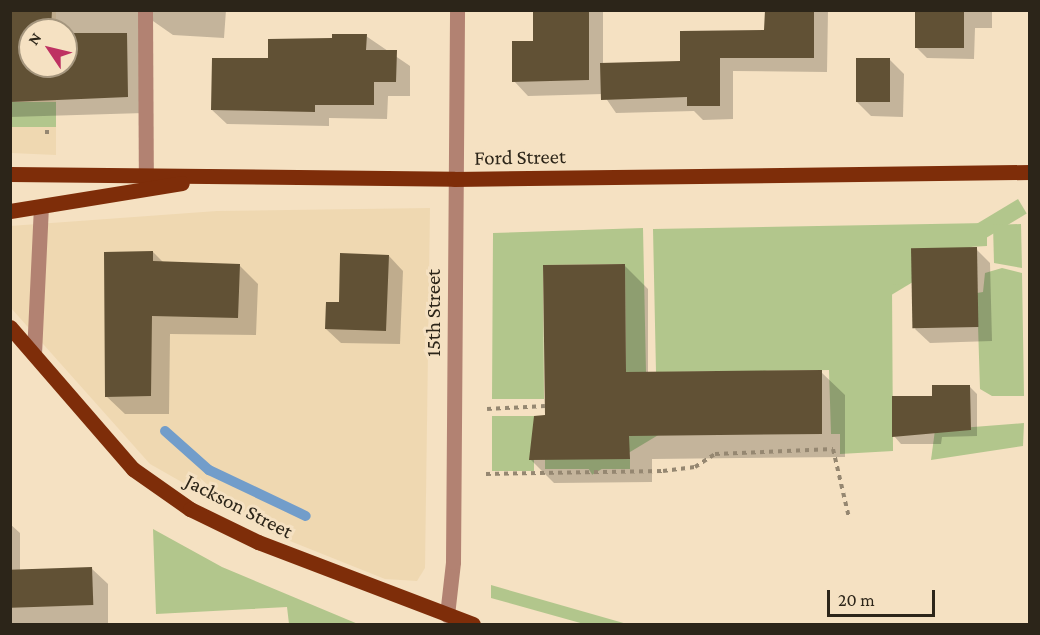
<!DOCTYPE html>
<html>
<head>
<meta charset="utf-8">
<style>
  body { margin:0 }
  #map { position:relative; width:1040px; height:635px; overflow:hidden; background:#f5e1c2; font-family:"Crimson Pro",serif }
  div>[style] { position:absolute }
  .built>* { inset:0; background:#efd8b1 }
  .green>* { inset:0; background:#b2c68c; transform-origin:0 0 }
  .shadow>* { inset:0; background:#0003 }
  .stream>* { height:10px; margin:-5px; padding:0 5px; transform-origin:5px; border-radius:5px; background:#729dca }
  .building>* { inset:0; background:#615135; transform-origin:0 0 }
  .path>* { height:4px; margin-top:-2px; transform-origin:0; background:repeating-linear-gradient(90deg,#958771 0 4.5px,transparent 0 9px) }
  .minor>* { height:15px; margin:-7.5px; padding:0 7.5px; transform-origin:7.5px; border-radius:7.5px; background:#b28272 }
  .major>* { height:15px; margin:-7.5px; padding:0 7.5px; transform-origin:7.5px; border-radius:7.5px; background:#7e2d09 }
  span { translate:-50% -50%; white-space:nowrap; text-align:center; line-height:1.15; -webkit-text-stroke:6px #f5e1c2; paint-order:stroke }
  .street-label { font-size:21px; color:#2c2519 }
  .frame { position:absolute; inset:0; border:12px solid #2c2519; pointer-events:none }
  .north { position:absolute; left:18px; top:18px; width:60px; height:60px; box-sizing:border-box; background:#f5e1c2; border:2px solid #a5967e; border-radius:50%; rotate:305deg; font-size:16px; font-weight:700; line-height:24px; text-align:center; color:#2c2519 }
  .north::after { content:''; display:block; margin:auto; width:21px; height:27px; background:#be3162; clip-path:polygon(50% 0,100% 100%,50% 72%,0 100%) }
  .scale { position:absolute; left:827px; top:590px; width:108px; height:27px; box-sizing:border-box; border:3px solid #2c2519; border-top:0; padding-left:8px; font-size:18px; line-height:21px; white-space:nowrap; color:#2c2519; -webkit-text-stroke:4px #f5e1c2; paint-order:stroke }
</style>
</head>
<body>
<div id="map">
  <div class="built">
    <div style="clip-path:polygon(10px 11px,56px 11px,56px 30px,30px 30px,30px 66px,56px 66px,56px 155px,11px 153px)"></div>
    <div style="clip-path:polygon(430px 208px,425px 568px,417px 581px,385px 579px,275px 535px,150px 464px,11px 308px,10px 226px,217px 211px)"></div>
  </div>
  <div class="green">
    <div style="left:11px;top:102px;width:45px;height:25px"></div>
    <div style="left:1018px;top:199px;width:17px;height:507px;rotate:59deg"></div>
    <div style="clip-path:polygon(987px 223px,987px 246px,949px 248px,949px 254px,909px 284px,892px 285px,893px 451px,840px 454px,840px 434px,831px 434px,829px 370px,656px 372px,653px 229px)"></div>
    <div style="clip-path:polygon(1021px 224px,1022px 268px,994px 263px,993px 225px)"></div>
    <div style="clip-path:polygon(643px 228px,646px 372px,626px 373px,625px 264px,543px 265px,544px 399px,492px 399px,493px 233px)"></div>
    <div style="clip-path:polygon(1002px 268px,1022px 273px,1024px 396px,992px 396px,980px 389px,977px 293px,983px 292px,985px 273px)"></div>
    <div style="left:492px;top:416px;width:42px;height:55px"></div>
    <div style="clip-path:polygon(1024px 423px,1023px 446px,931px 460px,935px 430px)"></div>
    <div style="left:630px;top:459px;width:10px;height:85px;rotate:90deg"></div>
    <div style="clip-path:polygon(153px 529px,222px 567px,358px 624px,289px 624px,287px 607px,156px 614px)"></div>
    <div style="clip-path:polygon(491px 585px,627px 624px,584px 624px,491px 598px)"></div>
  </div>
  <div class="shadow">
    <div style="clip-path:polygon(evenodd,10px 10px,226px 10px,224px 38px,173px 35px,153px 21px,144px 113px,10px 117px,10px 10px,30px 30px,66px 30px,66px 66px,30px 66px,30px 30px)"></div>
    <div style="clip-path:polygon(535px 10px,603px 10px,603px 65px,682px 62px,766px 31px,765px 10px,828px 10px,827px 72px,733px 71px,733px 119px,703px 120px,694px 111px,616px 113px,603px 94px,528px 96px,514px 81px,535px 42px)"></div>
    <div style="clip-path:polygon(917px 10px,992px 10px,992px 28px,975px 28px,974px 59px,927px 58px,916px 47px)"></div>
    <div style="clip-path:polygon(366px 36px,410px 66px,410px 96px,388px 96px,387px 119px,329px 118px,329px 126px,227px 124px,212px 110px,269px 60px)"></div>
    <div style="clip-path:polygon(889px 59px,904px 74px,903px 117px,871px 116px,856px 101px)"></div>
    <div style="clip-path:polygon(976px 249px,990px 263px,992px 341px,930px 343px,915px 329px)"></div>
    <div style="clip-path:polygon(153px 252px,164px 263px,239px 265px,258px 284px,256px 335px,170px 334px,169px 414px,125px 414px,106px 396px)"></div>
    <div style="clip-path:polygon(389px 256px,403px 271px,400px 344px,341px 343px,326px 329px,340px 304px)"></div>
    <div style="clip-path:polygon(624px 265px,648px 289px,648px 373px,821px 372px,845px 395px,845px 457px,652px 459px,652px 482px,554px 483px,531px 460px,546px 416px)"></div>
    <div style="clip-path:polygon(970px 387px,977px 394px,977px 436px,942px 437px,941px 444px,901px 444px,894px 436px,934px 397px)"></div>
    <div style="clip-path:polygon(10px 524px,20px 533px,20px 570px,91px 568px,108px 584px,108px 624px,10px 624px)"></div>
  </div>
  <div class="stream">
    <div style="left:165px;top:431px;width:59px;rotate:41.6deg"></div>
    <div style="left:209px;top:470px;width:107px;rotate:25.4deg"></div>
  </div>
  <div class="building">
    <div style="clip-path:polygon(10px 10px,52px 10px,51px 30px,30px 30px,30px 66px,66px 66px,66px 33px,127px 33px,128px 97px,10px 102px)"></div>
    <div style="clip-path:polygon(533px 10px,589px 10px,589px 80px,512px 82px,512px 41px,533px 41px)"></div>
    <div style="clip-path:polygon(765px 10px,814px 10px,814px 58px,720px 58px,720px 106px,687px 106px,687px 97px,601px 100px,600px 63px,680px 61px,680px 31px,764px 30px)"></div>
    <div style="left:915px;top:10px;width:49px;height:38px"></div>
    <div style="clip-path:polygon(332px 34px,367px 34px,366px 50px,397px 50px,396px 82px,374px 82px,374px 105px,315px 105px,315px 112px,211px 110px,212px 58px,268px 58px,268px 39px,332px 38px)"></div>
    <div style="left:856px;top:58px;width:34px;height:44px"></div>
    <div style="left:977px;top:247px;width:80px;height:66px;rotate:89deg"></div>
    <div style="clip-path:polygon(153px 251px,153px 261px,240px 264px,238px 318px,152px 316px,151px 396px,105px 397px,104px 252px)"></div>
    <div style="clip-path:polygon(340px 253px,389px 255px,386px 331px,325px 329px,326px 302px,339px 302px)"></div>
    <div style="clip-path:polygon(625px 264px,626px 372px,822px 370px,822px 434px,629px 436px,630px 459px,529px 460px,534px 416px,545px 415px,543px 265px)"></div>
    <div style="clip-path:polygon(932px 385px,970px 385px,971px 430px,892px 437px,892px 396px,932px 396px)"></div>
    <div style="left:92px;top:567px;width:38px;height:82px;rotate:88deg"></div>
  </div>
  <div class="path">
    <div style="left:45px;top:132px;width:8px"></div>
    <div style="left:487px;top:409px;width:58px;rotate:-3deg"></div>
    <div style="left:486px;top:474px;width:177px;rotate:-1deg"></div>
    <div style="left:663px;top:471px;width:32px;rotate:-7deg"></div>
    <div style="left:695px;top:467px;width:24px;rotate:-33deg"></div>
    <div style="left:715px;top:454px;width:118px;rotate:-2.4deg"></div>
    <div style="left:833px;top:449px;width:71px;rotate:76.9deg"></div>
  </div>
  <div class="minor">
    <div style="left:145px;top:10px;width:166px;rotate:89.7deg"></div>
    <div style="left:34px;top:354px;width:146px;rotate:-87.3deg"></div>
    <div style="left:447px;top:615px;width:53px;rotate:-83.5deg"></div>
    <div style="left:453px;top:562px;width:552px;rotate:-89.58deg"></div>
  </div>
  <div class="major">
    <div style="left:10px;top:174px;width:444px;rotate:0.6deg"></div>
    <div style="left:454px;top:179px;width:576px;rotate:-0.7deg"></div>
    <div style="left:10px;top:211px;width:174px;rotate:-9.2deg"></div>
    <div style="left:10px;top:327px;width:188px;rotate:49.1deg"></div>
    <div style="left:133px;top:469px;width:70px;rotate:35.1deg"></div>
    <div style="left:190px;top:509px;width:76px;rotate:25.9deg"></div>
    <div style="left:258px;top:542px;width:230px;rotate:20.9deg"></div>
  </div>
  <div class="street-label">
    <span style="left:520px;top:157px;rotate:-1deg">Ford Street</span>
    <span style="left:433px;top:313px;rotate:-90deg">15th Street</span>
    <span style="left:239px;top:506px;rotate:27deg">Jackson Street</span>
  </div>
  <div class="frame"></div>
  <div class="north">N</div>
  <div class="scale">20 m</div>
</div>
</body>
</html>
